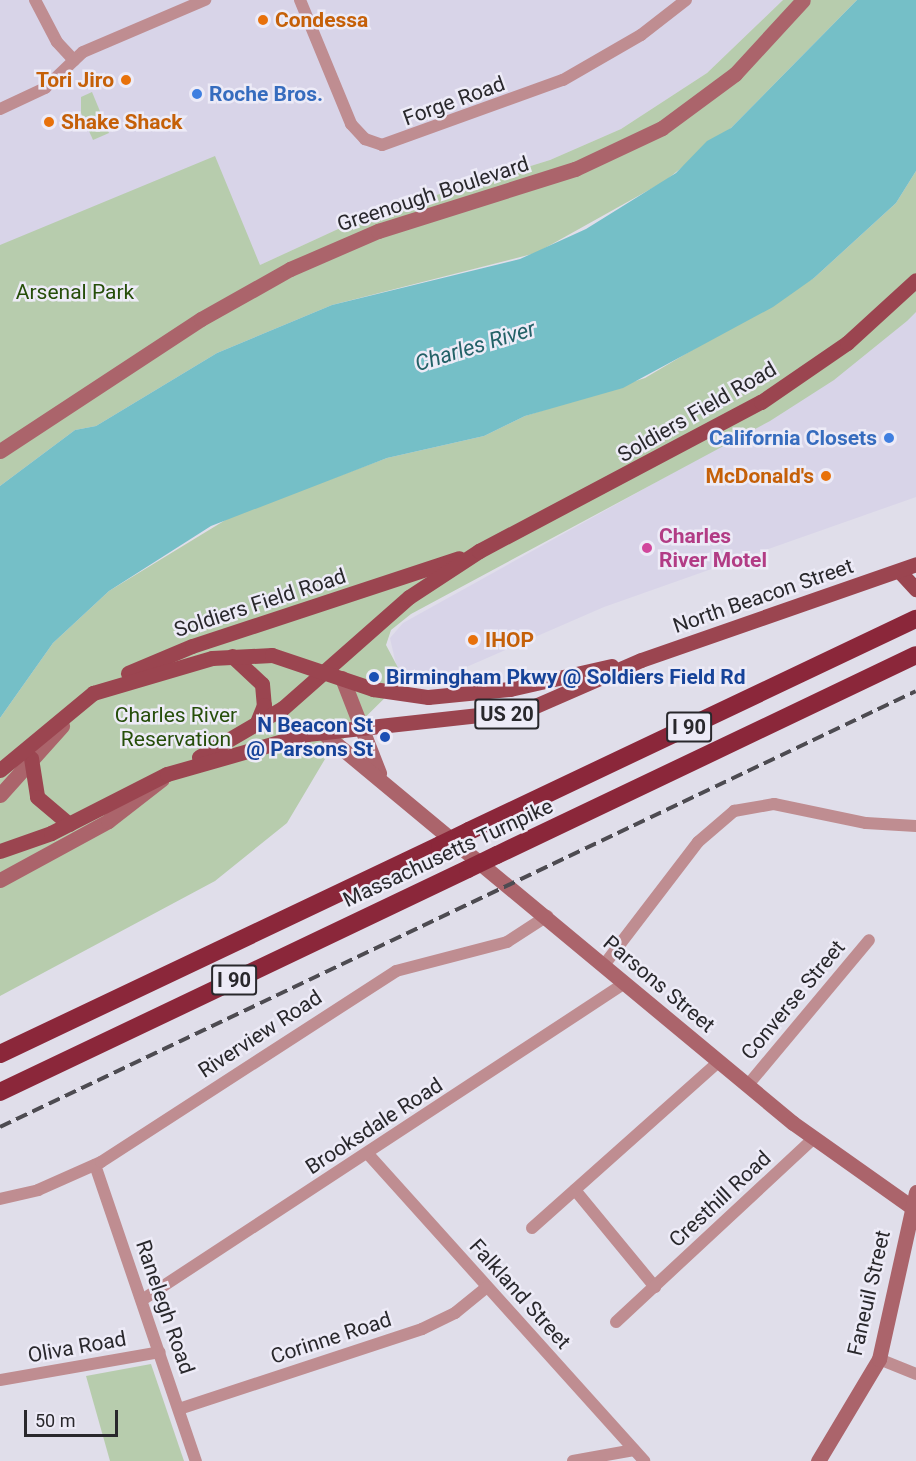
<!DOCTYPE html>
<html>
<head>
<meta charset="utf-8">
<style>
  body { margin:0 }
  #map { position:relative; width:916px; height:1461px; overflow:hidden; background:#e0deea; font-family:Roboto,sans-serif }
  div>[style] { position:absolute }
  .built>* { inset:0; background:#d8d4e8 }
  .green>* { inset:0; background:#b7ccad }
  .water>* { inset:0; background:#75bfc7 }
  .street>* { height:12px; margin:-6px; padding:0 6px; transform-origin:6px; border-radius:6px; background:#bf8d91 }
  .secondary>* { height:15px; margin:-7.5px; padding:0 7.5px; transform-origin:7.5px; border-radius:7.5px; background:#ab646b }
  .primary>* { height:15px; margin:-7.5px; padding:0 7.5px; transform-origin:7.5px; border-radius:7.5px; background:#9b4550 }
  .highway>* { height:18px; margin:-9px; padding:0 9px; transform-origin:9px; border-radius:9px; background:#8b273a }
  .rail>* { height:4px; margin-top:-2px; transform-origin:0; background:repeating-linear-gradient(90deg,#4d4b51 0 12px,transparent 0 18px) }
  .highway-bridge>* { height:18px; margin:-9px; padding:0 9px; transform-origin:9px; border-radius:9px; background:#8b273a }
  .dots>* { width:16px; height:16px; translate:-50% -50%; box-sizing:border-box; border:3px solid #edebf7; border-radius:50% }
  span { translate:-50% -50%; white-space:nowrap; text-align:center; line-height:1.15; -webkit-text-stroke:5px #edebf7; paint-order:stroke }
  .shield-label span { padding:2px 4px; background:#edebf7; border:2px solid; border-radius:4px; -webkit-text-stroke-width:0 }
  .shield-label { font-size:20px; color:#29282c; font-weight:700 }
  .food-label { font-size:21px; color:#c56008; font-weight:700 }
  .left { translate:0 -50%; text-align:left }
  .right { translate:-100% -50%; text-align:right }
  .shop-label { font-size:21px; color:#366cbe; font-weight:700 }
  .street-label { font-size:21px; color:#29282c }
  .park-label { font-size:21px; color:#264e0a }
  .hotel-label { font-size:21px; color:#b23c85; font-weight:700 }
  .transit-label { font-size:21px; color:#164399; font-weight:700 }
  .water-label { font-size:22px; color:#236167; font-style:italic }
  .scale { position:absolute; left:24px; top:1410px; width:94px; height:27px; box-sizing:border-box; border:3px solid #29282c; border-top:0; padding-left:8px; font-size:18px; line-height:21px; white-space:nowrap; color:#29282c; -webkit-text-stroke:4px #edebf7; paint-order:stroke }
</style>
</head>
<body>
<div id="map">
  <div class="built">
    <div style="clip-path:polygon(0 0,783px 0,707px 73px,621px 129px,550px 160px,362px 218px,260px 265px,0 245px)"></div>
    <div style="clip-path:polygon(916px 307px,916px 497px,604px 607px,432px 682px,397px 669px,390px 638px,403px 623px,712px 451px)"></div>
  </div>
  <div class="green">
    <div style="clip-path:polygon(783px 0,857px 0,731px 128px,665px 181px,536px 253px,332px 305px,217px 353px,96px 426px,75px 430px,0 486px,0 245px,215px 156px,260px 265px,362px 218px,550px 160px,621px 129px,707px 73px)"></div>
    <div style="clip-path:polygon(92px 92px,109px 133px,93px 140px,81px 113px,81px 97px)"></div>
    <div style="clip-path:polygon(916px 171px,916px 312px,907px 321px,834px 380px,770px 421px,411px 614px,391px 630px,386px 645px,404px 679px,328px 754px,287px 823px,215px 881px,0 996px,0 718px,53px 643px,109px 591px,232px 516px,387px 458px,484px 436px,525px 416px,645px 378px,814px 278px,896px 203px)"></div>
    <div style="clip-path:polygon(151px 1364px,184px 1461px,110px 1461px,86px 1376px)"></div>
  </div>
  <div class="water">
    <div style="clip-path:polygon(857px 0,916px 0,916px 171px,896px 203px,814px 278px,773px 307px,623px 388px,525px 416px,484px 436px,387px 458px,211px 526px,109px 591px,53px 643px,0 718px,0 486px,75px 430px,96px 426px,217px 353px,332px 305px,520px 259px,586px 229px,676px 173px,707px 141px,731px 128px)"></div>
  </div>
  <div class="street">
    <div style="left:35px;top:0;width:47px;rotate:62.4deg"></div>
    <div style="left:57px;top:42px;width:25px;rotate:47deg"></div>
    <div style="left:300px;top:0;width:134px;rotate:67.6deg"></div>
    <div style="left:351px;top:124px;width:21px;rotate:47deg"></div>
    <div style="left:365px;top:139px;width:18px;rotate:19deg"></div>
    <div style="left:382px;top:145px;width:192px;rotate:-19.8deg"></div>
    <div style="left:563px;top:80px;width:90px;rotate:-30deg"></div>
    <div style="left:641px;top:35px;width:57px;rotate:-37.9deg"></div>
    <div style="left:0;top:109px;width:50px;rotate:-25deg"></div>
    <div style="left:45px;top:88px;width:52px;rotate:-43.5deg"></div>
    <div style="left:83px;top:52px;width:133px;rotate:-23.1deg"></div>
    <div style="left:604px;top:965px;width:155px;rotate:-52.6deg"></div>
    <div style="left:698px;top:842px;width:48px;rotate:-40.7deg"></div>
    <div style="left:734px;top:811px;width:41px;rotate:-9.9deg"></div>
    <div style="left:774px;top:804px;width:94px;rotate:11.7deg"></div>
    <div style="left:866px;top:823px;width:50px;rotate:3.4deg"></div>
    <div style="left:747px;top:1086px;width:190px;rotate:-50.1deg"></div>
    <div style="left:368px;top:1154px;width:413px;rotate:48deg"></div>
    <div style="left:95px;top:1165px;width:313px;rotate:71.2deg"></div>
    <div style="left:575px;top:1190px;width:126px;rotate:50.5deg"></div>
    <div style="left:0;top:1199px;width:39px;rotate:-13deg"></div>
    <div style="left:38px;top:1190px;width:69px;rotate:-24deg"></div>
    <div style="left:101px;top:1162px;width:351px;rotate:-32.9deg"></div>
    <div style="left:396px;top:971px;width:115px;rotate:-14.6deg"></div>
    <div style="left:507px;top:942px;width:48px;rotate:-33deg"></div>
    <div style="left:532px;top:1228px;width:249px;rotate:-41.7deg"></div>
    <div style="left:142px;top:1300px;width:578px;rotate:-33.28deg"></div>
    <div style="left:616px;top:1322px;width:269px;rotate:-42.9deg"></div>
    <div style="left:879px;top:1359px;width:40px;rotate:22deg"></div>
    <div style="left:0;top:1380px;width:162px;rotate:-9.9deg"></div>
    <div style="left:179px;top:1409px;width:256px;rotate:-18.2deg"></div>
    <div style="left:422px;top:1329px;width:37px;rotate:-26deg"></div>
    <div style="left:455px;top:1313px;width:41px;rotate:-39.1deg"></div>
    <div style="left:573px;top:1461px;width:62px;rotate:-10.2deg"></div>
  </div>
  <div class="secondary">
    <div style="left:0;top:451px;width:240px;rotate:-33.3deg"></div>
    <div style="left:201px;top:319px;width:102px;rotate:-29.3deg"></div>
    <div style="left:290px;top:269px;width:96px;rotate:-23.4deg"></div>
    <div style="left:378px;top:231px;width:207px;rotate:-17.5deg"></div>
    <div style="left:575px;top:169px;width:96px;rotate:-25.2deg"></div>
    <div style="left:662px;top:128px;width:91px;rotate:-36.5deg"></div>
    <div style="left:735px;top:74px;width:100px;rotate:-47.4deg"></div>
    <div style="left:342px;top:678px;width:102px;rotate:68.7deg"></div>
    <div style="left:322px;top:732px;width:612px;rotate:39.7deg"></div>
    <div style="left:793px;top:1123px;width:151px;rotate:35.3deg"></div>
    <div style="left:0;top:795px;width:93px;rotate:-48.1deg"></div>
    <div style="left:0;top:880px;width:123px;rotate:-28.6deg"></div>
    <div style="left:108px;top:821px;width:68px;rotate:-37.9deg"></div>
    <div style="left:818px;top:1461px;width:119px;rotate:-59.1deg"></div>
    <div style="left:879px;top:1359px;width:171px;rotate:-77.5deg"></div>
  </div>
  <div class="primary">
    <div style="left:899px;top:571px;width:25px;rotate:47deg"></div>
    <div style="left:232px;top:656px;width:41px;rotate:43deg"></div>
    <div style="left:262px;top:684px;width:21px;rotate:85deg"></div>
    <div style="left:264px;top:705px;width:22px;rotate:112deg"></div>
    <div style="left:128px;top:673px;width:69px;rotate:-22.9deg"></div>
    <div style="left:192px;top:646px;width:281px;rotate:-18.2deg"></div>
    <div style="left:199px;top:757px;width:97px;rotate:-30.3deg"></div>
    <div style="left:283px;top:708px;width:168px;rotate:-41.4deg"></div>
    <div style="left:409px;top:597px;width:84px;rotate:-33.3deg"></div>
    <div style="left:479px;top:551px;width:319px;rotate:-27.9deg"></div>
    <div style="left:761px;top:402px;width:104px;rotate:-34.5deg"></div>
    <div style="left:847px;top:343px;width:93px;rotate:-42.4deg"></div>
    <div style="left:31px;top:758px;width:39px;rotate:81deg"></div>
    <div style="left:37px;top:797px;width:42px;rotate:40.2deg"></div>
    <div style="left:0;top:770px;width:121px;rotate:-39.6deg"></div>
    <div style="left:93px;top:693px;width:124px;rotate:-16.4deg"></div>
    <div style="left:212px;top:658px;width:60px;rotate:-2.9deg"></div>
    <div style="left:272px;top:655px;width:107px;rotate:18.6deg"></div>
    <div style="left:373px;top:689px;width:56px;rotate:8.3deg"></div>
    <div style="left:428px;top:697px;width:82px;rotate:-5.6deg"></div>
    <div style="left:510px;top:689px;width:104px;rotate:-12.8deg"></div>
    <div style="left:0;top:851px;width:54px;rotate:-19.4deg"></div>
    <div style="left:51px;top:833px;width:130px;rotate:-27deg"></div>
    <div style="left:167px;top:774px;width:146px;rotate:-15.9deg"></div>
    <div style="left:307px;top:734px;width:220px;rotate:-6.3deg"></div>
    <div style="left:526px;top:710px;width:125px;rotate:-23.5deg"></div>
    <div style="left:641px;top:660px;width:291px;rotate:-19.2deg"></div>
  </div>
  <div class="highway">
    <div style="left:469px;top:831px;width:495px;rotate:-25.4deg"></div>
    <div style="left:497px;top:855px;width:464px;rotate:-25.5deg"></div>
    <div style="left:0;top:1054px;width:487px;rotate:-25.4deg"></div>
    <div style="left:0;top:1092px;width:518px;rotate:-25.48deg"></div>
  </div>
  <div class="rail">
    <div style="left:0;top:1127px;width:1014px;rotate:-25.45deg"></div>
  </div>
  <div class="highway-bridge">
    <div style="left:440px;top:845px;width:32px;rotate:-26deg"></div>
    <div style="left:468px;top:869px;width:32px;rotate:-26deg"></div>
  </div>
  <div class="dots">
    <div style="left:263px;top:20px;background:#e8710a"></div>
    <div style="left:126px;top:80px;background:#e8710a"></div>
    <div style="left:197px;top:94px;background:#3f7fe0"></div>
    <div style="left:49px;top:122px;background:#e8710a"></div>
    <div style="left:889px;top:438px;background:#3f7fe0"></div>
    <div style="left:826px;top:476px;background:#e8710a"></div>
    <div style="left:647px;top:548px;background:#d1479c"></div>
    <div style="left:473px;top:640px;background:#e8710a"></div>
    <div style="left:374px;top:677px;background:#1a4fb4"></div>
    <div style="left:385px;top:737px;background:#1a4fb4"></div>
  </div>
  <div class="shield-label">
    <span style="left:507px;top:714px">US 20</span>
    <span style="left:689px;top:727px">I 90</span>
    <span style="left:234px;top:980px">I 90</span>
  </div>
  <div class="food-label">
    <span class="left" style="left:275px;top:20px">Condessa</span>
    <span class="right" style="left:114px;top:80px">Tori Jiro</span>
    <span class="left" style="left:61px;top:122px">Shake Shack</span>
    <span class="right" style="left:814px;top:476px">McDonald's</span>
    <span class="left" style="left:485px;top:640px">IHOP</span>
  </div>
  <div class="shop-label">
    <span class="left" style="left:209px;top:94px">Roche Bros.</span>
    <span class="right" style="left:877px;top:438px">California Closets</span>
  </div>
  <div class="street-label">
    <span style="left:454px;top:101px;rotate:-20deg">Forge Road</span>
    <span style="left:433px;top:194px;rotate:-18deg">Greenough Boulevard</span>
    <span style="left:697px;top:412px;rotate:-30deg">Soldiers Field Road</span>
    <span style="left:763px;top:596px;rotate:-19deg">North Beacon Street</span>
    <span style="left:260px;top:603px;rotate:-18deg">Soldiers Field Road</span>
    <span style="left:448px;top:853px;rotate:-25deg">Massachusetts Turnpike</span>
    <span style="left:659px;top:984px;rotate:40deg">Parsons Street</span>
    <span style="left:793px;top:1000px;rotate:-50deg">Converse Street</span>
    <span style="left:260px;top:1034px;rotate:-33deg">Riverview Road</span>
    <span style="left:374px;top:1126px;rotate:-33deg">Brooksdale Road</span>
    <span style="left:720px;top:1199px;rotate:-43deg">Cresthill Road</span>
    <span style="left:869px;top:1293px;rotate:-77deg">Faneuil Street</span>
    <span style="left:520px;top:1294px;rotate:48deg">Falkland Street</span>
    <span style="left:165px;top:1307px;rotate:71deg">Ranelegh Road</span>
    <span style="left:331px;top:1338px;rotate:-18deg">Corinne Road</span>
    <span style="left:77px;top:1347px;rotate:-10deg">Oliva Road</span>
  </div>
  <div class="park-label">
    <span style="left:75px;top:292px">Arsenal Park</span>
    <span style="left:176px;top:727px">Charles River<br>Reservation</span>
  </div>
  <div class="hotel-label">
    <span class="left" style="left:659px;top:548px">Charles<br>River Motel</span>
  </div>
  <div class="transit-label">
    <span class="left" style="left:386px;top:677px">Birmingham Pkwy @ Soldiers Field Rd</span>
    <span class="right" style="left:373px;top:737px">N Beacon St<br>@ Parsons St</span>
  </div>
  <div class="water-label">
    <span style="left:475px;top:346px;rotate:-17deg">Charles River</span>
  </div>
  <div class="scale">50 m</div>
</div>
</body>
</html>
